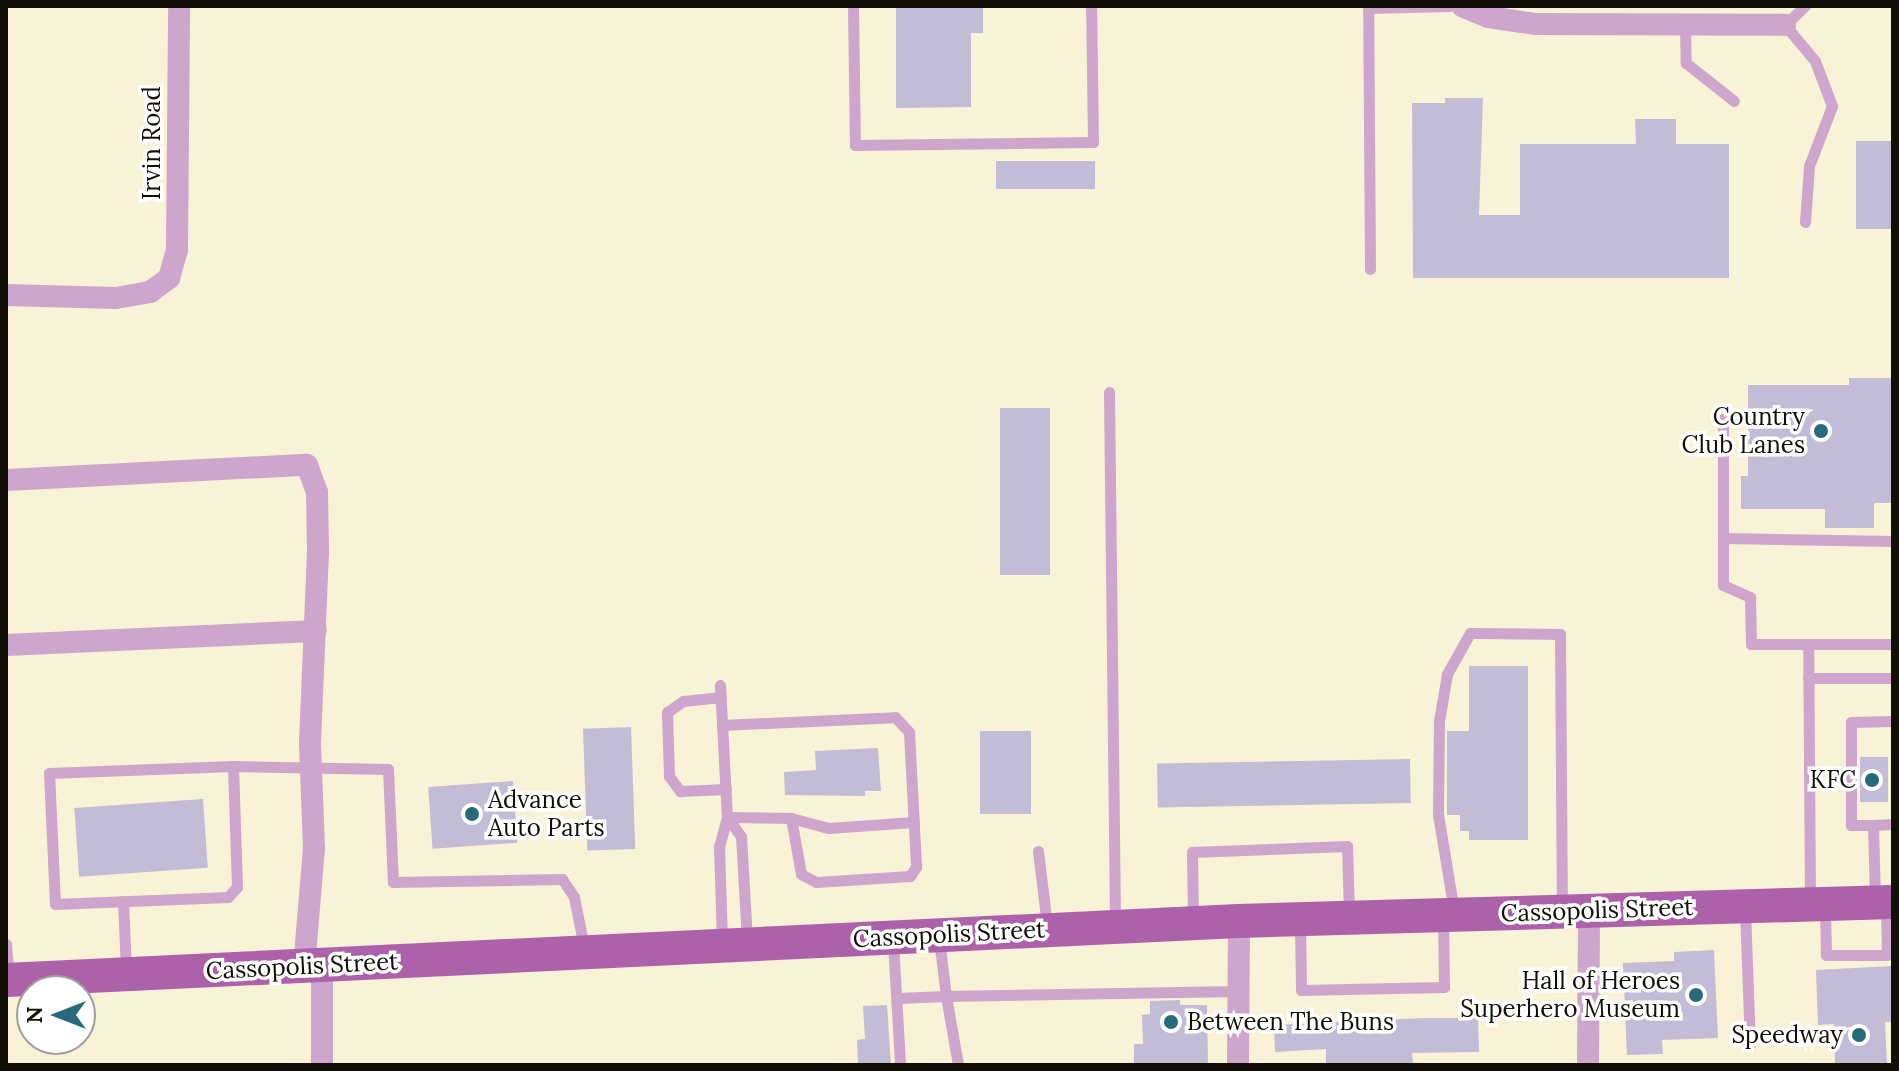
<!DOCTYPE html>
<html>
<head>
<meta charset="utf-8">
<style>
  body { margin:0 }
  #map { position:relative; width:1899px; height:1071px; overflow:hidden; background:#f8f3d6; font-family:Lora,serif }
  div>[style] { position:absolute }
  .building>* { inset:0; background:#c3bcd7; transform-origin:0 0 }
  .lane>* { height:11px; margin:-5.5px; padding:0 5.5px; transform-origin:5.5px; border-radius:5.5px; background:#cea5cc }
  .street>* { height:22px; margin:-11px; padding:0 11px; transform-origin:11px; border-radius:11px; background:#cea5cc }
  .primary>* { height:34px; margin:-17px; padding:0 17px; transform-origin:17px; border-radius:17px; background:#ac61aa }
  .dots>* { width:22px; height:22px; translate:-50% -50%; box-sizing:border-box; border:4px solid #fff; border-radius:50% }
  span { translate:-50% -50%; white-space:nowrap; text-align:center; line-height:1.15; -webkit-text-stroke:7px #fff; paint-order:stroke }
  .street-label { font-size:24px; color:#110f06 }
  .poi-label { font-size:24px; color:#110f06 }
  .right { translate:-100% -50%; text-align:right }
  .left { translate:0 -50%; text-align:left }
  .frame { position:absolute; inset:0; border:8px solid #110f06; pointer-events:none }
  .north { position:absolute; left:16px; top:975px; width:80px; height:80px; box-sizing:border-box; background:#fff; border:2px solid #a09f9b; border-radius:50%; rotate:270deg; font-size:22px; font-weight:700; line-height:32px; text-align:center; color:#110f06 }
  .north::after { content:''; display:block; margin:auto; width:28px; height:36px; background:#266a7b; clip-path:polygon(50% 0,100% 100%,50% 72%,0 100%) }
</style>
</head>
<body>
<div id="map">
  <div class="building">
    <div style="clip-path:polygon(983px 6px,983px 33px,971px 33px,971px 107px,896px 108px,896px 7px)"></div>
    <div style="clip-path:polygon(1445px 98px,1483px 98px,1479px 215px,1520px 215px,1520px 144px,1636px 144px,1635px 119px,1676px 119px,1676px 144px,1729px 144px,1729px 278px,1413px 278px,1412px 103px,1445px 103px)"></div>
    <div style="left:1856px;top:141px;width:37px;height:88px"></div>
    <div style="left:996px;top:161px;width:99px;height:28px"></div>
    <div style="clip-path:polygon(1849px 378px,1893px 378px,1893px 503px,1874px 503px,1874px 528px,1825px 528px,1825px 509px,1741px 509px,1741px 476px,1748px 476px,1748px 385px,1849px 385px)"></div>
    <div style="left:1000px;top:408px;width:50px;height:167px"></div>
    <div style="clip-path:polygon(1469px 666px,1528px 666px,1528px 840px,1469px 840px,1469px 831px,1460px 831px,1460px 815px,1447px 815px,1447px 731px,1469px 731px)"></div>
    <div style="left:631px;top:727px;width:122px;height:48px;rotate:88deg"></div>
    <div style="left:980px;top:731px;width:51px;height:83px"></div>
    <div style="clip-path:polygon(878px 748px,881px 791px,865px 791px,865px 796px,785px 795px,784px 772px,816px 770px,815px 751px)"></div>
    <div style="left:1860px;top:757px;width:28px;height:45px"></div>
    <div style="left:1410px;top:759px;width:44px;height:253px;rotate:89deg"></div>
    <div style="left:513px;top:781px;width:62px;height:85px;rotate:86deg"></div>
    <div style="left:203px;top:799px;width:69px;height:129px;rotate:86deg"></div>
    <div style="clip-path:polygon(1714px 950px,1718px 1038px,1662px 1040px,1663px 1054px,1627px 1055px,1623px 963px,1674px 961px,1674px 952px)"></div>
    <div style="clip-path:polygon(1893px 966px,1893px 1022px,1885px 1022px,1887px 1065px,1835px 1065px,1834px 1024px,1818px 1025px,1816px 970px)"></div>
    <div style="clip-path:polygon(1180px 1000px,1180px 1005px,1207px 1005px,1208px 1065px,1134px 1065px,1134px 1044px,1143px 1044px,1142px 1015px,1150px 1014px,1150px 1001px)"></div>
    <div style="clip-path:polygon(887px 1005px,891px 1065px,858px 1065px,857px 1040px,865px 1039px,863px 1006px)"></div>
    <div style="clip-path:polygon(1424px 1018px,1478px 1018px,1479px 1052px,1412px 1053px,1413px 1065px,1326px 1065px,1326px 1049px,1275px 1052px,1274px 1025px)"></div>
  </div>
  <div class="lane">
    <div style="left:853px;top:6px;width:139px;rotate:89.2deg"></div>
    <div style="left:855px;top:145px;width:238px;rotate:-0.7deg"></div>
    <div style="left:1093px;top:142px;width:136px;rotate:-90.8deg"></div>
    <div style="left:1685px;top:24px;width:39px;rotate:89deg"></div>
    <div style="left:1686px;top:63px;width:61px;rotate:38.4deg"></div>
    <div style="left:1805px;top:222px;width:56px;rotate:-85.9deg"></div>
    <div style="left:1809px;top:166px;width:64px;rotate:-69deg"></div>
    <div style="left:1832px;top:106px;width:48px;rotate:-110.7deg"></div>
    <div style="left:1815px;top:61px;width:47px;rotate:-129.8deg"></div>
    <div style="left:1785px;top:25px;width:28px;rotate:-44deg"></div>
    <div style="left:1370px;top:269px;width:261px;rotate:-90.4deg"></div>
    <div style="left:1368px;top:8px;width:82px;rotate:-1.4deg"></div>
    <div style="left:1109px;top:392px;width:530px;rotate:89.35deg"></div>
    <div style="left:1723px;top:419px;width:166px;rotate:90deg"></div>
    <div style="left:1723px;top:585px;width:30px;rotate:24deg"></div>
    <div style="left:1750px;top:597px;width:47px;rotate:88.8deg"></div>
    <div style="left:1751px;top:644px;width:57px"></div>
    <div style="left:1723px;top:538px;width:170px;rotate:1deg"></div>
    <div style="left:1808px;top:678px;width:85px"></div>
    <div style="left:720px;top:685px;width:132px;rotate:87deg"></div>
    <div style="left:727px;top:817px;width:30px;rotate:105deg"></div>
    <div style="left:719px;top:846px;width:97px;rotate:88.2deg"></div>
    <div style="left:721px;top:697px;width:38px;rotate:174deg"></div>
    <div style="left:683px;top:701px;width:19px;rotate:145deg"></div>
    <div style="left:667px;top:712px;width:64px;rotate:88.2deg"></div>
    <div style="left:669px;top:776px;width:19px;rotate:54deg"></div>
    <div style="left:680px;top:791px;width:46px;rotate:-2.5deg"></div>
    <div style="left:722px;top:725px;width:173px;rotate:-2.6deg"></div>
    <div style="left:895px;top:717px;width:21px;rotate:47deg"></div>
    <div style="left:909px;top:732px;width:135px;rotate:87deg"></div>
    <div style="left:916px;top:867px;width:11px;rotate:124deg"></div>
    <div style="left:910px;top:876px;width:94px;rotate:176.3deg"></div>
    <div style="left:816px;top:882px;width:17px;rotate:-152deg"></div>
    <div style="left:801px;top:874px;width:57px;rotate:-100.1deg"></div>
    <div style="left:791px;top:818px;width:64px;rotate:-179.1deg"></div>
    <div style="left:233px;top:766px;width:121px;rotate:88.1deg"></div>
    <div style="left:237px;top:887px;width:13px;rotate:132deg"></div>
    <div style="left:228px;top:897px;width:173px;rotate:177.7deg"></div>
    <div style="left:55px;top:904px;width:131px;rotate:-92.6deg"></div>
    <div style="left:49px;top:773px;width:184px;rotate:-2.2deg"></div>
    <div style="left:233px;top:766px;width:155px;rotate:1.1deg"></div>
    <div style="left:388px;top:769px;width:113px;rotate:87.5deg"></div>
    <div style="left:393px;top:882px;width:169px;rotate:-1deg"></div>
    <div style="left:562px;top:879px;width:22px;rotate:56deg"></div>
    <div style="left:574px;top:897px;width:51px;rotate:78.7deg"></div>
    <div style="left:727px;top:817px;width:24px;rotate:54deg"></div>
    <div style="left:741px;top:836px;width:104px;rotate:86.7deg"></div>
    <div style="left:791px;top:818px;width:39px;rotate:15deg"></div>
    <div style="left:829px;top:828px;width:85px;rotate:-4deg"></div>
    <div style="left:1873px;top:825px;width:22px;rotate:180deg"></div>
    <div style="left:1851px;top:825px;width:103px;rotate:-90deg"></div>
    <div style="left:1851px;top:722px;width:42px;rotate:-1.4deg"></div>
    <div style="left:1038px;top:851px;width:75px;rotate:83.1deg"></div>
    <div style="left:1875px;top:898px;width:73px;rotate:-91.6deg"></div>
    <div style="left:1873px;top:825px;width:20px;rotate:-3deg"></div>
    <div style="left:123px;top:901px;width:69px;rotate:87.5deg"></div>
    <div style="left:1810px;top:903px;width:259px;rotate:-90.4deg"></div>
    <div style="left:1808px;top:644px;width:85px"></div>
    <div style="left:1825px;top:908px;width:47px;rotate:88.8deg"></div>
    <div style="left:1826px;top:955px;width:61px"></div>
    <div style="left:1887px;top:955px;width:48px;rotate:-91.2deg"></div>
    <div style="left:1745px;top:910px;width:134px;rotate:87.9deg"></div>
    <div style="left:1454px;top:911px;width:98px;rotate:-99.4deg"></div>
    <div style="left:1438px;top:814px;width:93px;rotate:-89.4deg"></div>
    <div style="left:1439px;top:721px;width:48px;rotate:-80.3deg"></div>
    <div style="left:1447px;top:674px;width:47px;rotate:-60.7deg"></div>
    <div style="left:1470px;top:633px;width:90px;rotate:0.6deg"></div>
    <div style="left:1560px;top:634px;width:272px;rotate:89.6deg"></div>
    <div style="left:1193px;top:918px;width:66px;rotate:-90.9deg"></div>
    <div style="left:1192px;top:852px;width:155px;rotate:-2.2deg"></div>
    <div style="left:1347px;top:846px;width:66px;rotate:88.3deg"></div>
    <div style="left:1300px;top:923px;width:67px;rotate:89.1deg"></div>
    <div style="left:1301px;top:990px;width:143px;rotate:-1.2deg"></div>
    <div style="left:1444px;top:987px;width:69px;rotate:-90.8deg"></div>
    <div style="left:939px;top:939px;width:57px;rotate:83deg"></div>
    <div style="left:946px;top:996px;width:292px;rotate:-1deg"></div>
    <div style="left:893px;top:942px;width:123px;rotate:86.7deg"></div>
    <div style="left:6px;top:944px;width:32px;rotate:85deg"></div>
    <div style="left:897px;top:998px;width:49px;rotate:-2.3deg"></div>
    <div style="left:946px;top:996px;width:70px;rotate:80.1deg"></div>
  </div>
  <div class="street">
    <div style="left:1462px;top:6px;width:28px;rotate:23deg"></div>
    <div style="left:1488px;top:17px;width:49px;rotate:8.3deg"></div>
    <div style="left:1536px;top:24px;width:249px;rotate:0.2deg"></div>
    <div style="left:6px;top:295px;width:110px;rotate:1.6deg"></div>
    <div style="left:116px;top:298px;width:35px;rotate:-10deg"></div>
    <div style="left:150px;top:292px;width:24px;rotate:-36deg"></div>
    <div style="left:169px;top:278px;width:29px;rotate:-74deg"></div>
    <div style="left:177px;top:250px;width:244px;rotate:-89.5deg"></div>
    <div style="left:6px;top:480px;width:301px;rotate:-2.9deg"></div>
    <div style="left:307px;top:465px;width:29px;rotate:70deg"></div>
    <div style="left:317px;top:492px;width:60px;rotate:89deg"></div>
    <div style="left:318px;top:552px;width:192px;rotate:92.4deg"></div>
    <div style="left:310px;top:744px;width:104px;rotate:87.8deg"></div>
    <div style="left:314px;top:848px;width:118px;rotate:94.8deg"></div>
    <div style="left:6px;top:645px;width:310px;rotate:-2.6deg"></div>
    <div style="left:322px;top:965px;width:100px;rotate:90deg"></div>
    <div style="left:1238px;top:1065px;width:144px;rotate:-89.6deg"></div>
    <div style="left:1588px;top:1065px;width:155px;rotate:-89.6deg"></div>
  </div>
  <div class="primary">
    <div style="left:6px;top:980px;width:1234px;rotate:-2.74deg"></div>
    <div style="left:1239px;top:921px;width:654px;rotate:-1.66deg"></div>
  </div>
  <div class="dots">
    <div style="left:1821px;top:431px;background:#266a7b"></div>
    <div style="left:1872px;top:780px;background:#266a7b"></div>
    <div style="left:472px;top:814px;background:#266a7b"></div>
    <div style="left:1696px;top:995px;background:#266a7b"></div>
    <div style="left:1171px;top:1022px;background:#266a7b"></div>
    <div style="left:1859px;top:1035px;background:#266a7b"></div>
  </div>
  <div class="street-label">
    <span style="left:152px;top:143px;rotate:-90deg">Irvin Road</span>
    <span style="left:1597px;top:910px;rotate:-2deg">Cassopolis Street</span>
    <span style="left:949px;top:934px;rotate:-3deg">Cassopolis Street</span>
    <span style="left:302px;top:966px;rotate:-3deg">Cassopolis Street</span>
  </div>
  <div class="poi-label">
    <span class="right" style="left:1805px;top:431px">Country<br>Club Lanes</span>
    <span class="right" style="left:1856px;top:780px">KFC</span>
    <span class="left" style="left:488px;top:814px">Advance<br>Auto Parts</span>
    <span class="right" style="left:1680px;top:995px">Hall of Heroes<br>Superhero Museum</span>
    <span class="left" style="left:1187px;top:1022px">Between The Buns</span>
    <span class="right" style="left:1843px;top:1035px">Speedway</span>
  </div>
  <div class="frame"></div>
  <div class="north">N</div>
</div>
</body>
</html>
